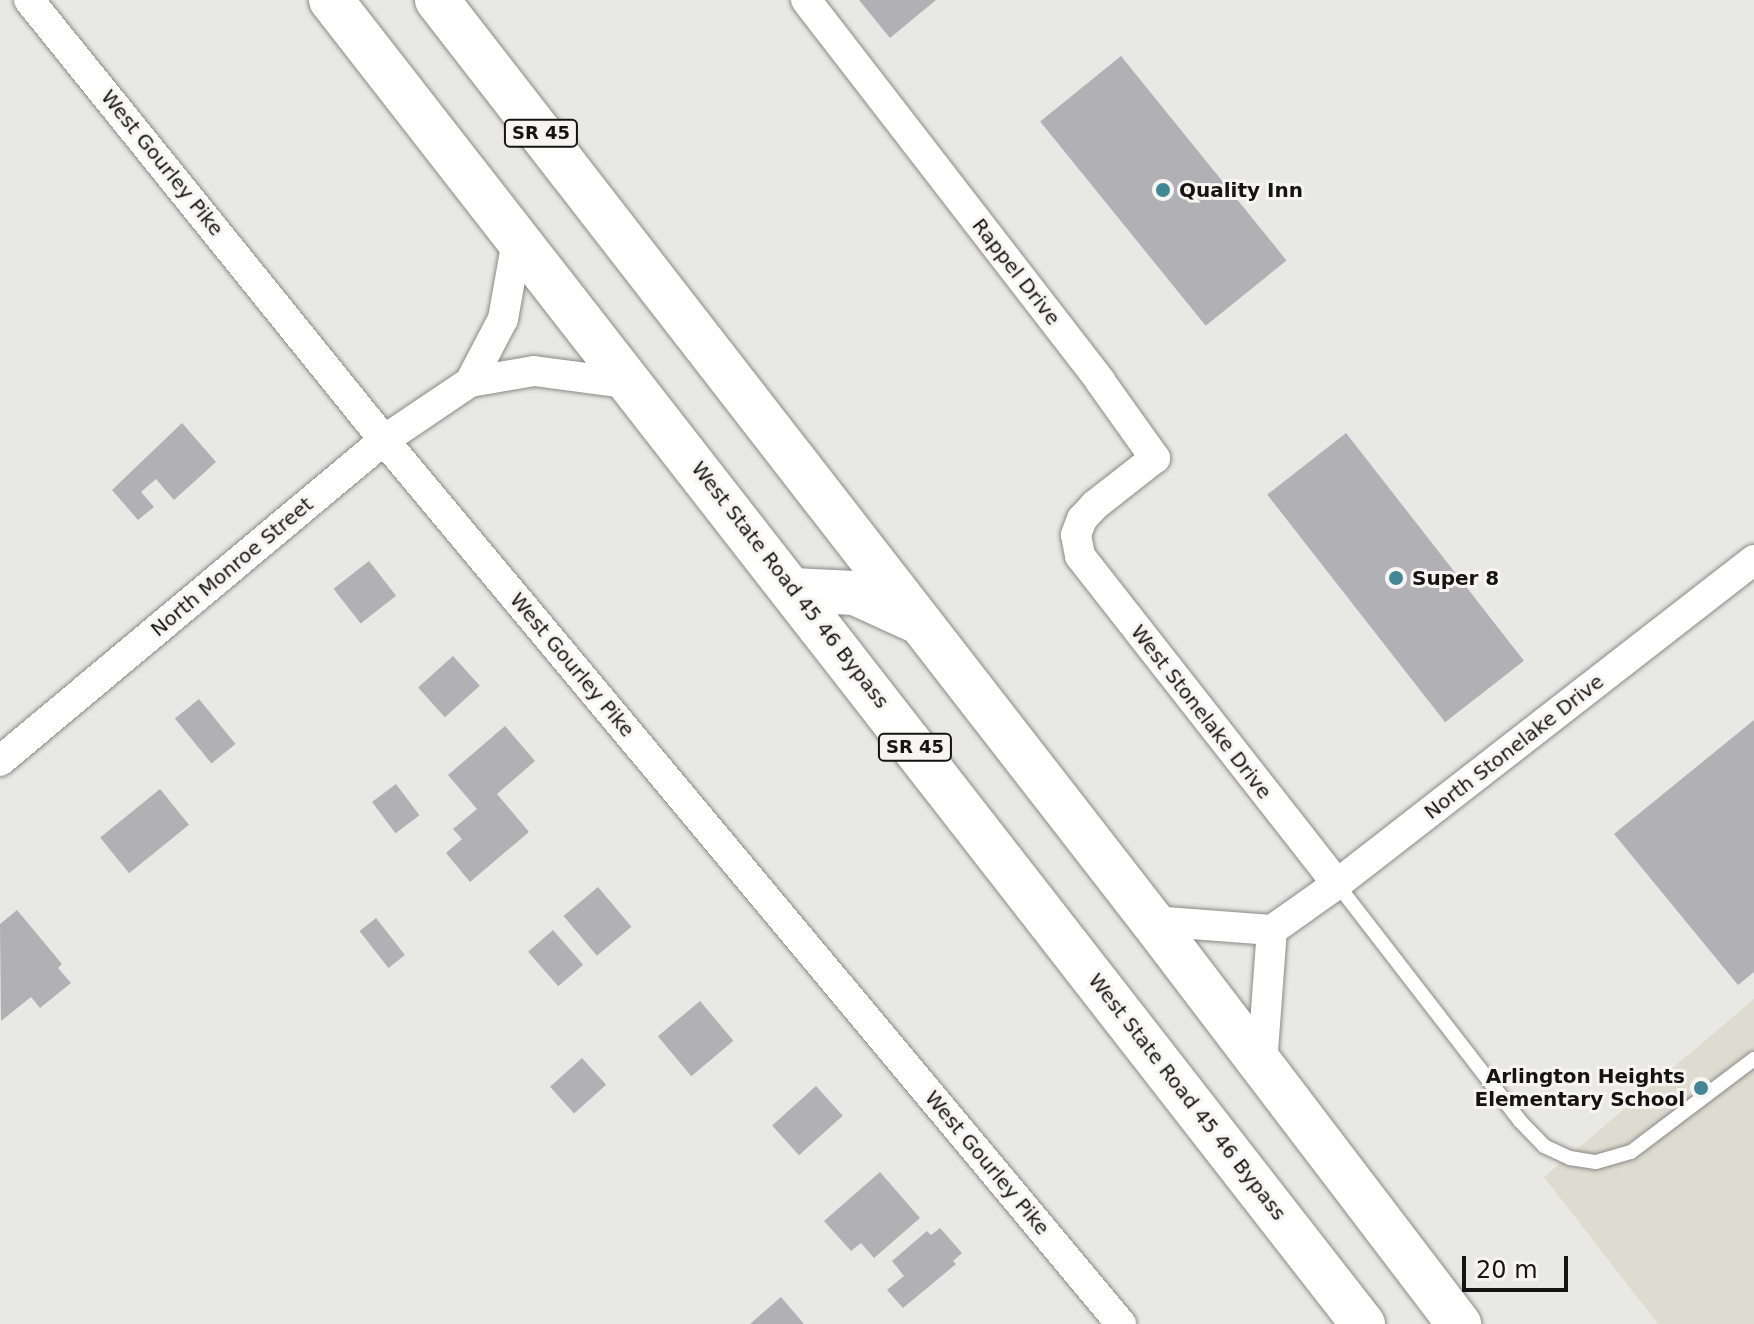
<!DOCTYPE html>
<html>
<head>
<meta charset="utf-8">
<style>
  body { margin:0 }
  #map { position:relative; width:1754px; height:1324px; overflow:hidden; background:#e8e8e4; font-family:"DejaVu Sans",sans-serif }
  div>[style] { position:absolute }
  .built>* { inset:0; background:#dedcd0 }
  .building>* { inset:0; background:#b1b1b5; transform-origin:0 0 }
  .roads { filter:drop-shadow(0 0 2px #8a8986) drop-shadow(0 0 2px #8a8986) }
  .lane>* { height:14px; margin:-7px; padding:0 7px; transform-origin:7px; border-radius:7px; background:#fff }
  .street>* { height:30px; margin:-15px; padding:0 15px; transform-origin:15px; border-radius:15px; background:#fff }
  .highway>* { height:44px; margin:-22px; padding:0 22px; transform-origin:22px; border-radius:22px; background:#fff }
  .dots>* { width:22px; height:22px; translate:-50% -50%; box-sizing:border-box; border:4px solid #f6f5f1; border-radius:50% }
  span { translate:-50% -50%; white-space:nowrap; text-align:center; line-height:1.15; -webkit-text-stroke:6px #f6f5f1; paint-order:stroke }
  .shield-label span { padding:2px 6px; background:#f6f5f1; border:2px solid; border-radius:6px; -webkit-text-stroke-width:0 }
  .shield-label { font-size:18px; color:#141412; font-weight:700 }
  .street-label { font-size:20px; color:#141412 }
  .poi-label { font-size:20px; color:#141412; font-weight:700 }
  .left { translate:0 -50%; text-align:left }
  .right { translate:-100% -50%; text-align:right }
  .scale { position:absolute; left:1462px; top:1256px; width:106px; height:36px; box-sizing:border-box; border:4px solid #141412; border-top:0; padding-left:10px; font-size:24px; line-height:28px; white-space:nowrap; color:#141412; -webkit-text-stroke:6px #f6f5f1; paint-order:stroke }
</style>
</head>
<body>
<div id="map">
  <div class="built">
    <div style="clip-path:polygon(1754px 999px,1754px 1324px,1658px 1324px,1544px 1177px)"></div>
  </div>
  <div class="building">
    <div style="clip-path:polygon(859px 0,936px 0,890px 38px)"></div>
    <div style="left:1121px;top:56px;width:263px;height:104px;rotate:51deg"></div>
    <div style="clip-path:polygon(182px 423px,216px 462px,174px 500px,156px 479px,141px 492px,154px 507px,138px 520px,112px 490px)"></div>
    <div style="left:1346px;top:433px;width:289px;height:100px;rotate:52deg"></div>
    <div style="left:369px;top:561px;width:44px;height:45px;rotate:52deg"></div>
    <div style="left:453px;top:656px;width:40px;height:47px;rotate:48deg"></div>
    <div style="left:199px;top:699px;width:58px;height:31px;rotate:51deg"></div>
    <div style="clip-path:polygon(1754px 720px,1754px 972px,1738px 985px,1614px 834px)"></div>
    <div style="clip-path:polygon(505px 726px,535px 761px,497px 794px,529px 832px,470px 882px,446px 853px,462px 839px,453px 829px,477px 809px,448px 775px)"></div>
    <div style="left:396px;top:784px;width:39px;height:30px;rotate:53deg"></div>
    <div style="left:160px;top:789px;width:46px;height:77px;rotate:51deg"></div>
    <div style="left:598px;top:887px;width:52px;height:45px;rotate:50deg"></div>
    <div style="clip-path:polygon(17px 910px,62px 964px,58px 968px,71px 983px,40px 1008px,31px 997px,1px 1021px,0 924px)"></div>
    <div style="left:376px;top:918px;width:47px;height:21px;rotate:52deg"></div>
    <div style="left:553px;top:930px;width:46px;height:33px;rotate:49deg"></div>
    <div style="left:700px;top:1001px;width:52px;height:55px;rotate:50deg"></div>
    <div style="left:582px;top:1058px;width:36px;height:43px;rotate:48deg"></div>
    <div style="left:816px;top:1086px;width:40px;height:59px;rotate:48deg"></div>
    <div style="clip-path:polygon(880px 1172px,920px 1218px,874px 1258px,861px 1243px,851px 1251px,824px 1221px)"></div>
    <div style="clip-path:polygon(940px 1228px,962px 1253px,953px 1261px,956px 1264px,903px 1308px,887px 1290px,904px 1276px,892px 1261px,927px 1231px,931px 1235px)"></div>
    <div style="clip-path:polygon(781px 1297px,804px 1324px,750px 1324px)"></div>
  </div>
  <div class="roads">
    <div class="lane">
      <div style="left:1337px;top:884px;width:299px;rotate:52.3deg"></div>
      <div style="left:1520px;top:1121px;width:35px;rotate:46deg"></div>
      <div style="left:1544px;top:1146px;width:29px;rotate:25deg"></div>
      <div style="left:1570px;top:1158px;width:26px;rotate:9deg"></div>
      <div style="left:1596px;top:1162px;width:36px;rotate:-16deg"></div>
      <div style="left:1631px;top:1152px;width:154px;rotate:-37.1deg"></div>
    </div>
    <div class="street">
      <div style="left:29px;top:0;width:565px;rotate:51.1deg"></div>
      <div style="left:384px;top:440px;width:1151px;rotate:50.18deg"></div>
      <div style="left:806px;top:0;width:481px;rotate:52.3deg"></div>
      <div style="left:1100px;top:381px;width:95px;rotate:54.5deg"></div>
      <div style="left:1155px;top:458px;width:76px;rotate:141.9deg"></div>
      <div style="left:1095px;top:505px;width:19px;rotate:133deg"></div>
      <div style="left:1082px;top:519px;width:17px;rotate:111deg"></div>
      <div style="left:1076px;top:535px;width:21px;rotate:79deg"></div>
      <div style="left:1080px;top:556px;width:417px;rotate:51.9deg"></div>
      <div style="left:470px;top:382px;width:71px;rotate:-62.4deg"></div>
      <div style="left:503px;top:319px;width:85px;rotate:-79.9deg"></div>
      <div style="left:0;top:761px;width:500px;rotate:-39.89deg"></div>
      <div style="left:384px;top:440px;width:104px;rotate:-34deg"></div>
      <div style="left:470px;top:382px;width:65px;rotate:-9.8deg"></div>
      <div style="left:534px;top:371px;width:100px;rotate:7.5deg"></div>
      <div style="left:1152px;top:921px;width:120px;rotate:4.3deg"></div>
      <div style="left:1272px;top:930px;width:80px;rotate:-35.3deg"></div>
      <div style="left:1337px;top:884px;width:528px;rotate:-37.85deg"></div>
      <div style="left:1262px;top:1065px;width:135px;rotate:-85.8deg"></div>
    </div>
    <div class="highway">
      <div style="left:331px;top:0;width:1679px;rotate:52.07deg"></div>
      <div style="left:437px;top:0;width:1166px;rotate:52.18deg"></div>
      <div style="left:1152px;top:921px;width:507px;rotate:52.7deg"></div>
      <div style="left:793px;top:590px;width:62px;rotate:2.8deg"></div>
      <div style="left:855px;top:593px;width:65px;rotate:24.6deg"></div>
    </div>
  </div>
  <div class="dots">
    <div style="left:1163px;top:190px;background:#438696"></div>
    <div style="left:1396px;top:578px;background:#438696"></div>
    <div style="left:1701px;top:1088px;background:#438696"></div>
  </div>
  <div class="shield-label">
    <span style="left:541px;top:133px">SR 45</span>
    <span style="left:915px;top:747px">SR 45</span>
  </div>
  <div class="street-label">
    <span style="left:162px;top:163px;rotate:51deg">West Gourley Pike</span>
    <span style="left:1016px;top:272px;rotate:52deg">Rappel Drive</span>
    <span style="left:232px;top:567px;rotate:-40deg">North Monroe Street</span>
    <span style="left:790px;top:585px;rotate:52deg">West State Road 45 46 Bypass</span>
    <span style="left:572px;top:665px;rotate:50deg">West Gourley Pike</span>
    <span style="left:1201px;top:712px;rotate:52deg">West Stonelake Drive</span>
    <span style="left:1514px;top:747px;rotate:-38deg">North Stonelake Drive</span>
    <span style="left:1187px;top:1097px;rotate:52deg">West State Road 45 46 Bypass</span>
    <span style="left:987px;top:1163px;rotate:50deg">West Gourley Pike</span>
  </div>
  <div class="poi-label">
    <span class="left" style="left:1179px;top:190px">Quality Inn</span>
    <span class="left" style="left:1412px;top:578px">Super 8</span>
    <span class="right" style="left:1685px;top:1088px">Arlington Heights<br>Elementary School</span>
  </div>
  <div class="scale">20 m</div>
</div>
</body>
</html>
